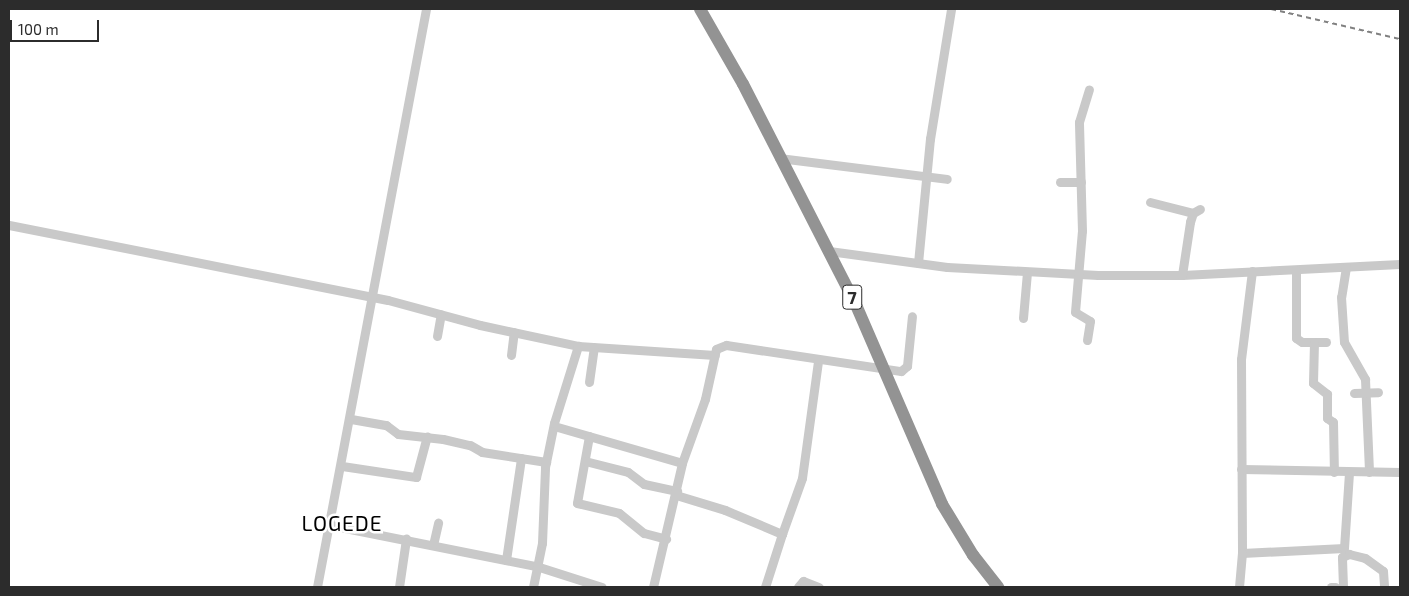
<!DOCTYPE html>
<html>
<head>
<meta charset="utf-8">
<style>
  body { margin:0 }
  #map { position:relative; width:1409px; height:596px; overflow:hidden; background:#fff; font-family:"Exo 2",sans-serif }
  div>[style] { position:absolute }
  .minor>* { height:9px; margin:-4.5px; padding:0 4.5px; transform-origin:4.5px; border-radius:4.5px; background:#c9c9c9 }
  .highway>* { height:12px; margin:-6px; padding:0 6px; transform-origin:6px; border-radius:6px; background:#939393 }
  .rail>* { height:2px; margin-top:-1px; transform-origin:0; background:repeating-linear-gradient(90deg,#818181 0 5px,transparent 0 9px) }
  span { translate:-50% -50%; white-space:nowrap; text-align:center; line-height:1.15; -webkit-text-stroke:5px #fff; paint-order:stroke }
  .shield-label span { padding:1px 4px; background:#fff; border:1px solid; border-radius:4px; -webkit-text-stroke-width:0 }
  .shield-label { font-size:18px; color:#2c2c2c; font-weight:700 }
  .quarter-label { font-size:21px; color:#000; letter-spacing:1px }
  .frame { position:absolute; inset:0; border:10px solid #2c2c2c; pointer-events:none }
  .scale { position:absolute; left:10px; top:20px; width:89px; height:22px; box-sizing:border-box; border:2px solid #2c2c2c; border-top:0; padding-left:6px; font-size:15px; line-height:18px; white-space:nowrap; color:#2c2c2c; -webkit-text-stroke:4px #fff; paint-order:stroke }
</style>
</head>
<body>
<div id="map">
  <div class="minor">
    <div style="left:779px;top:158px;width:169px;rotate:7.1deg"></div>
    <div style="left:1060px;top:182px;width:21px"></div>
    <div style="left:1150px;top:202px;width:44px;rotate:14.3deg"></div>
    <div style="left:9px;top:225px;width:386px;rotate:11.2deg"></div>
    <div style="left:388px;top:300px;width:95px;rotate:15.2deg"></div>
    <div style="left:480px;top:325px;width:100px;rotate:12.1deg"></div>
    <div style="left:578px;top:346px;width:137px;rotate:3.8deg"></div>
    <div style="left:829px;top:251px;width:119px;rotate:7.7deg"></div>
    <div style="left:947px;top:267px;width:151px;rotate:3deg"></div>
    <div style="left:1098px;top:275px;width:84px"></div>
    <div style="left:1182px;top:275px;width:218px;rotate:-2.9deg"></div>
    <div style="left:918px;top:263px;width:125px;rotate:-84.5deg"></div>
    <div style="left:930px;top:139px;width:132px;rotate:-80.8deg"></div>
    <div style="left:1346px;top:267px;width:30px;rotate:99deg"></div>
    <div style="left:1341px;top:297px;width:45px;rotate:86.2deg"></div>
    <div style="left:1344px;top:342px;width:43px;rotate:60.4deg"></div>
    <div style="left:1365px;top:379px;width:93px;rotate:87.5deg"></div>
    <div style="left:1296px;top:270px;width:68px;rotate:90deg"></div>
    <div style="left:1296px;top:338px;width:7px;rotate:34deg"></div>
    <div style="left:1302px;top:342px;width:24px"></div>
    <div style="left:1252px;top:271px;width:89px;rotate:97.1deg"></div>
    <div style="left:1241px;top:359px;width:194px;rotate:89.7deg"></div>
    <div style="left:1242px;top:553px;width:102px;rotate:-2.8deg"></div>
    <div style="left:1344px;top:548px;width:76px;rotate:-86.2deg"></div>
    <div style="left:1182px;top:275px;width:54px;rotate:-81.4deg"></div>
    <div style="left:1190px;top:222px;width:9px;rotate:-72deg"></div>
    <div style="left:1193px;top:213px;width:8px;rotate:-30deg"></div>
    <div style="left:1023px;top:318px;width:46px;rotate:-85deg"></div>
    <div style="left:437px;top:336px;width:22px;rotate:-80deg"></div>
    <div style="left:1087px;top:340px;width:19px;rotate:-81deg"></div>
    <div style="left:1090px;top:321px;width:17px;rotate:-149deg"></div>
    <div style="left:1075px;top:312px;width:81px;rotate:-85.1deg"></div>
    <div style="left:1082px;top:231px;width:109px;rotate:-91.6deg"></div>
    <div style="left:1079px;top:122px;width:34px;rotate:-73deg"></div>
    <div style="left:1314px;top:342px;width:41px;rotate:91.4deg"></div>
    <div style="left:1313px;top:383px;width:18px;rotate:38deg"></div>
    <div style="left:1327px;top:394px;width:24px;rotate:90deg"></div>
    <div style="left:1327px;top:418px;width:7px;rotate:34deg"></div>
    <div style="left:1333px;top:422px;width:50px;rotate:88.9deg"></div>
    <div style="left:511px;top:355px;width:23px;rotate:-83deg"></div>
    <div style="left:589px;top:382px;width:35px;rotate:-82deg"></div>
    <div style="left:1354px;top:393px;width:24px;rotate:-2deg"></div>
    <div style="left:351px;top:419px;width:36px;rotate:10deg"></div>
    <div style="left:386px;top:425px;width:15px;rotate:37deg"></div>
    <div style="left:398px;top:434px;width:45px;rotate:6.3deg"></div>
    <div style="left:443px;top:439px;width:28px;rotate:13deg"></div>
    <div style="left:470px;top:445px;width:14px;rotate:30deg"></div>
    <div style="left:482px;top:452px;width:65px;rotate:8.9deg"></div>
    <div style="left:554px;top:426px;width:133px;rotate:16.1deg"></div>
    <div style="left:589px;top:436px;width:68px;rotate:100.2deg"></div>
    <div style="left:577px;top:503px;width:43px;rotate:13.4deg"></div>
    <div style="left:619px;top:513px;width:32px;rotate:39deg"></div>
    <div style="left:644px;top:533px;width:23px;rotate:15deg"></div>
    <div style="left:585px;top:461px;width:44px;rotate:14.3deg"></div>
    <div style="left:628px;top:472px;width:20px;rotate:37deg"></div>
    <div style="left:644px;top:484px;width:34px;rotate:12deg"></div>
    <div style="left:342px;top:466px;width:75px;rotate:8.5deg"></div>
    <div style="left:416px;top:477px;width:42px;rotate:-75deg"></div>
    <div style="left:1241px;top:469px;width:159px;rotate:1.1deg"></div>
    <div style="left:676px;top:495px;width:51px;rotate:17deg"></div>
    <div style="left:725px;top:510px;width:62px;rotate:22.8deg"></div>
    <div style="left:782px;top:534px;width:59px;rotate:-70.3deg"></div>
    <div style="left:802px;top:478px;width:118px;rotate:-82.2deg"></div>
    <div style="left:330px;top:525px;width:210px;rotate:11.3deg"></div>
    <div style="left:536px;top:566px;width:69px;rotate:17.7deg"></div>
    <div style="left:433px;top:545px;width:23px;rotate:-77deg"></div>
    <div style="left:506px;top:560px;width:103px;rotate:-81.6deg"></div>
    <div style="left:317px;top:587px;width:588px;rotate:-79.32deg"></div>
    <div style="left:399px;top:587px;width:49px;rotate:-81.7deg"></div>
    <div style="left:533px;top:587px;width:45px;rotate:-78.4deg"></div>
    <div style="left:542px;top:543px;width:76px;rotate:-87.7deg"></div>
    <div style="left:545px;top:467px;width:45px;rotate:-78.4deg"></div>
    <div style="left:554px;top:423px;width:81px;rotate:-72.7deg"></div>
    <div style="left:653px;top:587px;width:127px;rotate:-76.8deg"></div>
    <div style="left:682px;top:463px;width:68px;rotate:-70.2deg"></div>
    <div style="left:705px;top:399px;width:51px;rotate:-77.6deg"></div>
    <div style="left:716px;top:349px;width:11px;rotate:-22deg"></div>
    <div style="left:726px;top:345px;width:177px;rotate:8.5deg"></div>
    <div style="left:901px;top:371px;width:8px;rotate:-40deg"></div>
    <div style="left:907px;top:366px;width:50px;rotate:-84.3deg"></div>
    <div style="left:765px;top:587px;width:56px;rotate:-72.2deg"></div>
    <div style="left:798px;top:587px;width:8px;rotate:-50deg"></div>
    <div style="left:803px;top:581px;width:17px;rotate:21deg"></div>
    <div style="left:1239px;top:587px;width:34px;rotate:-85deg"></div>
    <div style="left:1331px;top:587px;width:4px"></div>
    <div style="left:1343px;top:587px;width:30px;rotate:-92deg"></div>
    <div style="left:1342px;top:557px;width:8px;rotate:-23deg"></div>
    <div style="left:1349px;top:554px;width:16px;rotate:14deg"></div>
    <div style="left:1365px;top:558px;width:22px;rotate:36deg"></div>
    <div style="left:1383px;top:571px;width:16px;rotate:86deg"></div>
  </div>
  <div class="highway">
    <div style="left:700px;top:9px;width:86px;rotate:60.2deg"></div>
    <div style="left:743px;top:84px;width:248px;rotate:62.9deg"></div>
    <div style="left:856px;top:305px;width:217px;rotate:66.6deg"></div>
    <div style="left:942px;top:504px;width:60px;rotate:58.7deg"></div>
    <div style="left:973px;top:555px;width:41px;rotate:52deg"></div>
  </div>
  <div class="rail">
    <div style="left:1271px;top:9px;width:132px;rotate:13.1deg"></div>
  </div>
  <div class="shield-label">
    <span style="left:852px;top:297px">7</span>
  </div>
  <div class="quarter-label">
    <span style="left:342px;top:523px">LOGEDE</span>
  </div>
  <div class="frame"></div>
  <div class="scale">100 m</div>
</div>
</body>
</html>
